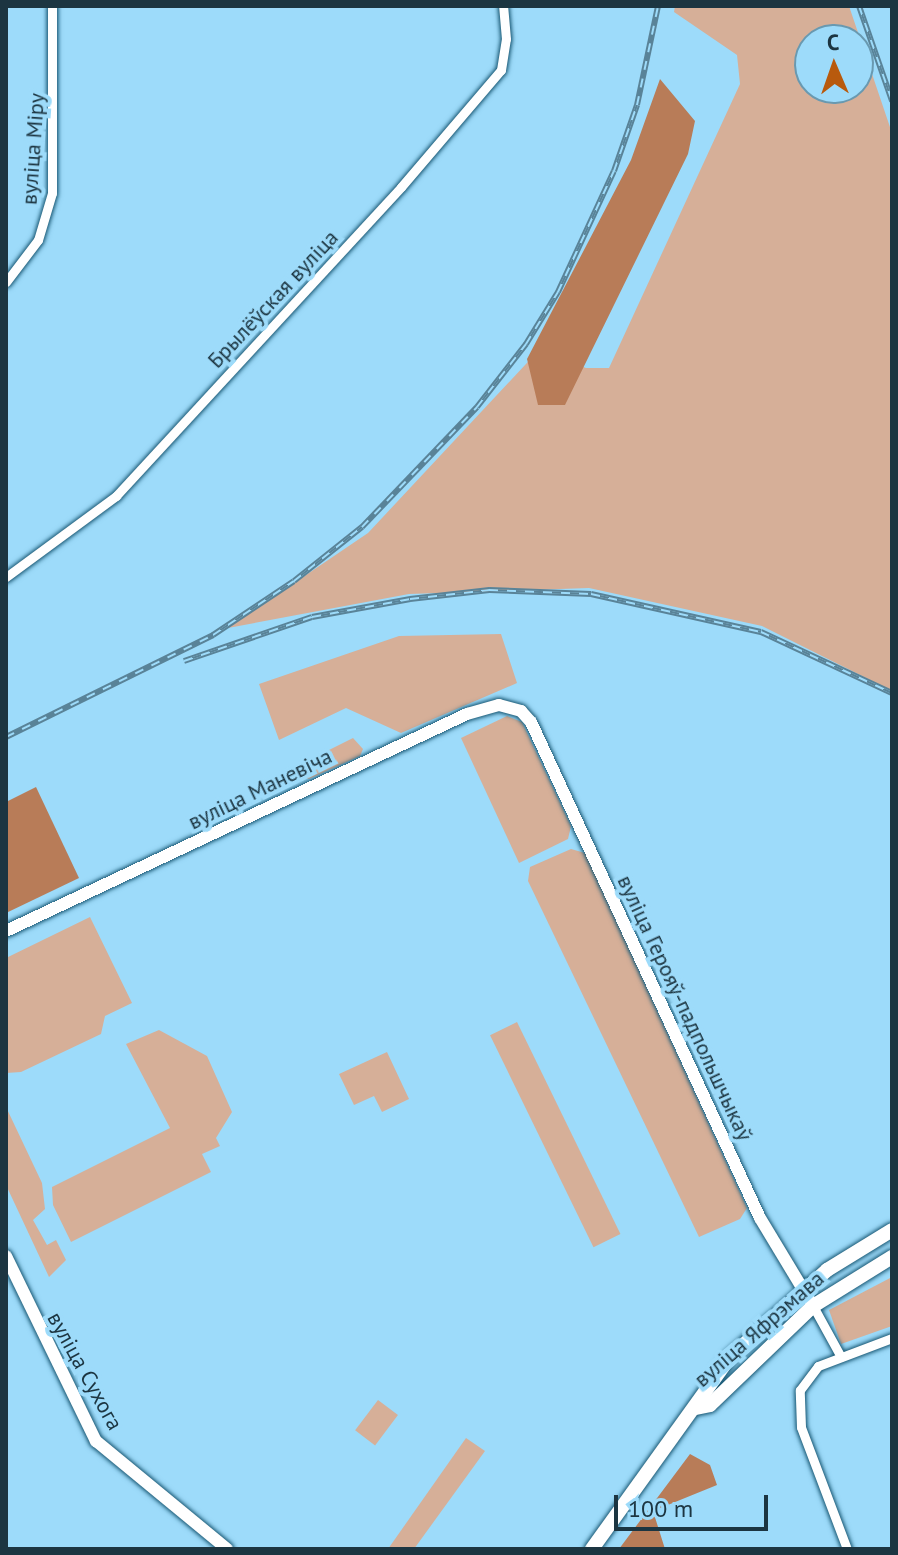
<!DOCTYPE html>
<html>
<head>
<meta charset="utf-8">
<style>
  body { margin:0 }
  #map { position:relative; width:898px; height:1555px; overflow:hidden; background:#9ddbfa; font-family:"PT Sans",sans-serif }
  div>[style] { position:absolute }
  .green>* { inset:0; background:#d6af98; transform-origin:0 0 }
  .forest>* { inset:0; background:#b87c58 }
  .roads { filter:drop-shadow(0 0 2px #185773) drop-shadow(0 0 2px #185773) }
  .street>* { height:9px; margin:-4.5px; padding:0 4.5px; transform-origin:4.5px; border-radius:4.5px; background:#fff }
  .secondary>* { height:12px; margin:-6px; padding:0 6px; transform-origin:6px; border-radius:6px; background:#fff }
  .primary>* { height:14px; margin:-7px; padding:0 7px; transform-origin:7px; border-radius:7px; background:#fff }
  .rail>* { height:6px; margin-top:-3px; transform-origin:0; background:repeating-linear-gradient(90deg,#9ddbfa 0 9px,#598398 0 18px); box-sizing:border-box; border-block:2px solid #598398 }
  span { translate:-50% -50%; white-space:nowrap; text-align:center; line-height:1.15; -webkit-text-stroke:8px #9ddbfa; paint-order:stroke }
  .street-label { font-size:22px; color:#1c3541 }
  .frame { position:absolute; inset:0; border:8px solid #1c3541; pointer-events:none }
  .north { position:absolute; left:794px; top:24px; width:80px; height:80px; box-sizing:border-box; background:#9ddbfa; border:2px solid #6999b0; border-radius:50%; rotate:358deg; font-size:22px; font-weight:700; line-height:32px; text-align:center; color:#1c3541 }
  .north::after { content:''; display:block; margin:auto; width:28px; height:36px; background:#b85a0d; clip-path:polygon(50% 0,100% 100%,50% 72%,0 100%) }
  .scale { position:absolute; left:614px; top:1495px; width:154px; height:36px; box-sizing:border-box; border:4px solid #1c3541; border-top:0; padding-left:10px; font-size:24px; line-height:28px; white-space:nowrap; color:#1c3541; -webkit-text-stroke:6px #9ddbfa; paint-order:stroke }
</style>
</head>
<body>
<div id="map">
  <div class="green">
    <div style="clip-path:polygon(evenodd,675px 6px,849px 6px,892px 133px,892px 691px,762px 626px,589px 588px,409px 594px,228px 628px,368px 533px,539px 350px,586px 368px,609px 368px,740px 84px,737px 55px,674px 12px,675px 6px,810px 40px,858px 40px,858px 88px,810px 88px,810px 40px)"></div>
    <div style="clip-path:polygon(501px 634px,517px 683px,401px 733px,346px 708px,279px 740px,259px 684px,399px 636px)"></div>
    <div style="clip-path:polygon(507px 716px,522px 722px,571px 826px,568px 839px,519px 863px,461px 738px)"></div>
    <div style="clip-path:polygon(353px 738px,363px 749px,360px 756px,309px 779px,303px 777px,301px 764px)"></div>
    <div style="clip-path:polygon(571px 849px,585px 853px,747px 1208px,740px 1219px,699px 1237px,528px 881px,530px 867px)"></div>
    <div style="clip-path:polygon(90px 917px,132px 1003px,105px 1016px,101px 1034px,21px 1072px,6px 1073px,6px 958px)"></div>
    <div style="left:517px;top:1022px;width:236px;height:30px;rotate:64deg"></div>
    <div style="clip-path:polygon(159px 1030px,207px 1056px,232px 1112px,216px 1138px,220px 1146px,202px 1154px,211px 1172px,71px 1242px,53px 1205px,52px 1187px,170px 1128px,126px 1044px)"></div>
    <div style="clip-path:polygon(387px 1052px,409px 1099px,382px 1112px,374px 1096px,354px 1105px,339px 1074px)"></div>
    <div style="clip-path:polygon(6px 1107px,42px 1183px,45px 1209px,33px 1220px,47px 1245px,56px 1240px,66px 1260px,49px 1277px,6px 1185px)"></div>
    <div style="clip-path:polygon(892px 1277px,892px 1326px,841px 1344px,829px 1310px)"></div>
    <div style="left:378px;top:1400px;width:25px;height:38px;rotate:37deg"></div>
    <div style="clip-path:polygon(466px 1438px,485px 1451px,414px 1549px,388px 1549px)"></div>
  </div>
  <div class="forest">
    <div style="clip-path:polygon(660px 79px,695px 121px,688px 154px,565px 405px,538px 405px,527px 359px,631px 160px)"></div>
    <div style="clip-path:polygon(36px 787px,79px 878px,6px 913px,6px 802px)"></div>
    <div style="clip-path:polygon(690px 1454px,710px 1465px,717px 1485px,653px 1511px,665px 1549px,619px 1549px)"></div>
  </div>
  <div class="roads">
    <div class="street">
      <div style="left:6px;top:282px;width:53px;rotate:-52.7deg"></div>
      <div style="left:38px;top:240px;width:49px;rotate:-73.4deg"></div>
      <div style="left:52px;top:193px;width:187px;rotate:-90deg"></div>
      <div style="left:6px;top:577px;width:137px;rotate:-36.4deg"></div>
      <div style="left:116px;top:496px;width:420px;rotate:-47.3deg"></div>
      <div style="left:401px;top:187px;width:154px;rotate:-49.5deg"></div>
      <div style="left:501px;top:70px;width:31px;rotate:-81deg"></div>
      <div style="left:506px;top:39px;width:33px;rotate:-95deg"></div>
      <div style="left:813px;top:1306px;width:58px;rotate:61.2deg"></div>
      <div style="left:847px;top:1549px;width:130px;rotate:-110.7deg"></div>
      <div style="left:801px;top:1427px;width:37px;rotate:-92deg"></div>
      <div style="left:800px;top:1390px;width:30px;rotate:-53deg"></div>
      <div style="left:818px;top:1366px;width:79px;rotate:-20.7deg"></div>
    </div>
    <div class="secondary">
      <div style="left:6px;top:931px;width:510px;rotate:-25.21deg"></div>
      <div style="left:467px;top:714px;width:33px;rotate:-16deg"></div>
      <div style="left:499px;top:705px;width:23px;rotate:15deg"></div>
      <div style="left:521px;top:711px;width:15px;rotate:48deg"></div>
      <div style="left:531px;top:722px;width:546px;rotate:65.22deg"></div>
      <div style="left:760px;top:1218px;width:103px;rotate:58.9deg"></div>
      <div style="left:6px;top:1256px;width:206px;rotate:64.1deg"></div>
      <div style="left:96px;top:1441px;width:170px;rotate:39.5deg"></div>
    </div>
    <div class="primary">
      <div style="left:696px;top:1408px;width:14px;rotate:-12deg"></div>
      <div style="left:710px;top:1405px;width:143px;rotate:-43.9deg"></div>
      <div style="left:813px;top:1306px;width:93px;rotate:-31.8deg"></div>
      <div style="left:592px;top:1549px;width:235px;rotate:-54.3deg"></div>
      <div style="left:729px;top:1358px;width:132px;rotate:-41.9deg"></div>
      <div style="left:827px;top:1270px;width:76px;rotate:-31.6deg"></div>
    </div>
  </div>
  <div class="rail">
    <div style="left:859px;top:6px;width:101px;rotate:70.8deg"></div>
    <div style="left:184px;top:661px;width:135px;rotate:-19deg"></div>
    <div style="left:312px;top:617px;width:100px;rotate:-10.4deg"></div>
    <div style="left:410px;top:599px;width:80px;rotate:-6.5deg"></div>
    <div style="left:489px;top:590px;width:102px;rotate:2.2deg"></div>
    <div style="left:591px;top:594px;width:174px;rotate:12.6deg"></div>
    <div style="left:761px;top:632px;width:145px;rotate:25deg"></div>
    <div style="left:6px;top:737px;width:231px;rotate:-26.2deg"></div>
    <div style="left:213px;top:635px;width:97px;rotate:-33.7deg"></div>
    <div style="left:294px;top:581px;width:87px;rotate:-38.5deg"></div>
    <div style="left:362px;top:527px;width:166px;rotate:-46.2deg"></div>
    <div style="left:477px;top:407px;width:80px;rotate:-52.1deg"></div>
    <div style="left:526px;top:344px;width:61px;rotate:-58.4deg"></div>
    <div style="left:558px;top:292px;width:133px;rotate:-65.2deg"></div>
    <div style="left:614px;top:171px;width:70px;rotate:-70.8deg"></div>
    <div style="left:637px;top:105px;width:101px;rotate:-78deg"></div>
  </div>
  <div class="street-label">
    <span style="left:33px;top:149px;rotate:-86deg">вуліца Міру</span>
    <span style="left:273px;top:299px;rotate:-47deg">Брылёўская вуліца</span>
    <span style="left:260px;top:789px;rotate:-26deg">вуліца Маневіча</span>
    <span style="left:685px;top:1008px;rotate:65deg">вуліца Герояў-падпольшчыкаў</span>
    <span style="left:759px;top:1329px;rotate:-41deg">вуліца Яфрэмава</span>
    <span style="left:85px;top:1371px;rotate:61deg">вуліца Сухога</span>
  </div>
  <div class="frame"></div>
  <div class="north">С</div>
  <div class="scale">100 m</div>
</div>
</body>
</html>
